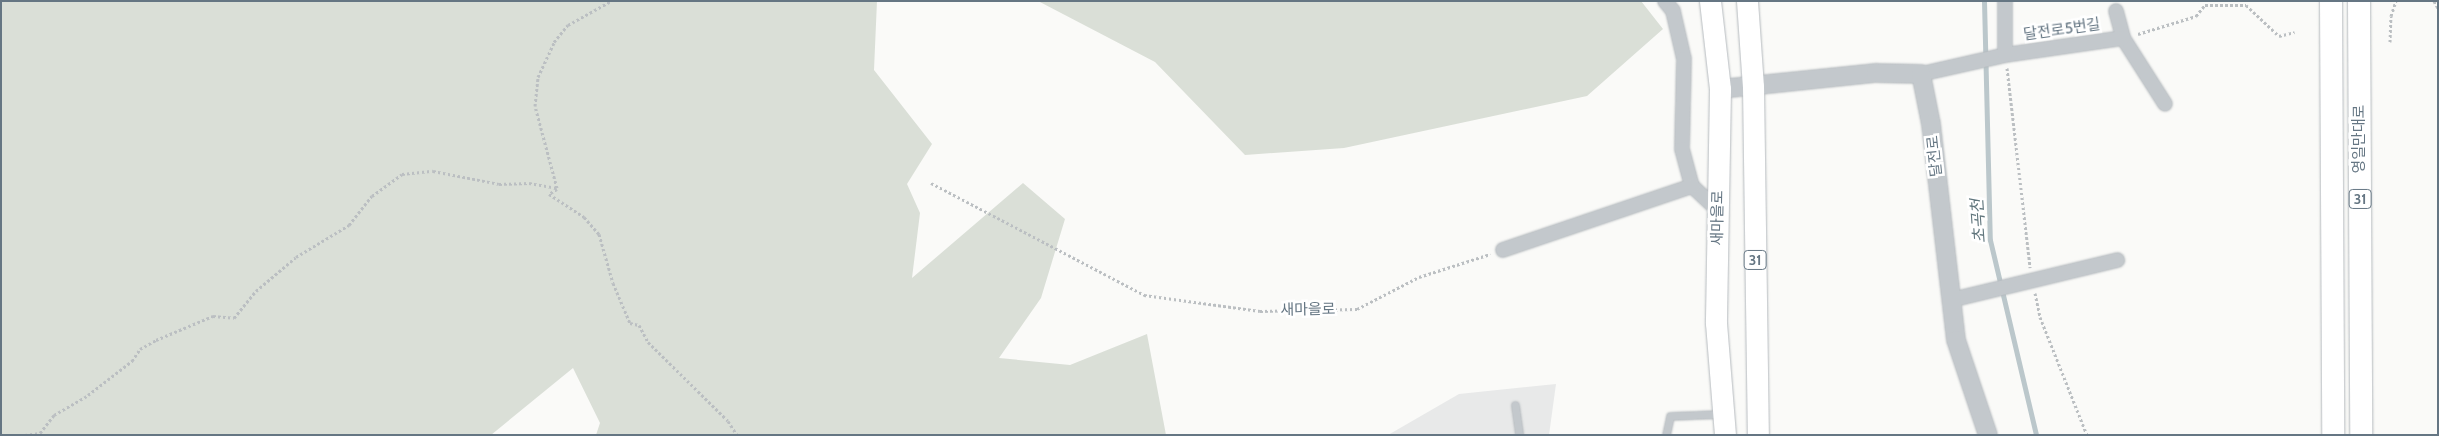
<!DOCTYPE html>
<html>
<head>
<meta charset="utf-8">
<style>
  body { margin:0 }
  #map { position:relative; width:2439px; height:436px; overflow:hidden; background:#fafaf8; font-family:Cabin,"Noto Sans KR",sans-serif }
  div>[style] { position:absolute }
  .built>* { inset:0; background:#e8e9e9 }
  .green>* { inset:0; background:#dadfd7 }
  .stream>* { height:5px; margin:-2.5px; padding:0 2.5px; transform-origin:2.5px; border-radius:2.5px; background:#bbc7cb }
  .path>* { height:3px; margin-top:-1.5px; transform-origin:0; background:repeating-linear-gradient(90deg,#bbbfc2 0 2.5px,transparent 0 5px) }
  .roads { filter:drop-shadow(0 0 1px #b5babe) drop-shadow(0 0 1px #b5babe) }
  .service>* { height:7px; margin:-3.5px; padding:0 3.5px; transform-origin:3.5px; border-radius:3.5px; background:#c3c8cc }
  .minor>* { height:14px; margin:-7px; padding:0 7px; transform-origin:7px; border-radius:7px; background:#c3c8cc }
  .tertiary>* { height:18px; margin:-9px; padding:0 9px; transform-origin:9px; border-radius:9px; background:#c3c8cc }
  .primary>* { height:21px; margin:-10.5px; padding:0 10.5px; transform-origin:10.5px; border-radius:10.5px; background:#fff }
  .trunk>* { height:22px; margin:-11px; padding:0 11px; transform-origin:11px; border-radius:11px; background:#fff }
  span { translate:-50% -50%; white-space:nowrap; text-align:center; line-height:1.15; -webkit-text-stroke:5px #fff; paint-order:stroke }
  .shield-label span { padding:1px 4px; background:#fff; border:1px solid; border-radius:4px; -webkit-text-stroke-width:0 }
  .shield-label { font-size:14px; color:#657683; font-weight:700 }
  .street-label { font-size:15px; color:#657683 }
  .water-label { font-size:16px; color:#60757c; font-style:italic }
  .frame { position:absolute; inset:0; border:2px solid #657683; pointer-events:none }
</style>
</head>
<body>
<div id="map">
  <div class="built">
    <div style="clip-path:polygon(1556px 384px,1549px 435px,1388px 435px,1459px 394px)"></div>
  </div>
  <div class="green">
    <div style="clip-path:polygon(1px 1px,877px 1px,874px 70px,932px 144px,907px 184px,920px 213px,912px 278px,1023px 183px,1065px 219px,1041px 298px,999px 358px,1070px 365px,1147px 334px,1166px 435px,596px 435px,600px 423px,573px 368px,491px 435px,1px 435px)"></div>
    <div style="clip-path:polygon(1038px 1px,1641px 1px,1663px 29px,1587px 96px,1344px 148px,1245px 155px,1155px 62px)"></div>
  </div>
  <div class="stream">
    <div style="left:1984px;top:1px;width:239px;rotate:88.6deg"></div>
    <div style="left:1990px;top:240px;width:200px;rotate:76.7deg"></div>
  </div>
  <div class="path">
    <div style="left:2434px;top:1px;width:8px;rotate:60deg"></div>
    <div style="left:2138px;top:34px;width:61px;rotate:-17.2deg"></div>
    <div style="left:2196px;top:16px;width:14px;rotate:-51deg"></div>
    <div style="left:2205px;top:5px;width:41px"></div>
    <div style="left:2246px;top:5px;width:45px;rotate:43.2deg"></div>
    <div style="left:2279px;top:36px;width:16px;rotate:-14deg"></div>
    <div style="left:2390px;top:42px;width:26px;rotate:-88deg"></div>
    <div style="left:2391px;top:16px;width:16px;rotate:-72deg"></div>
    <div style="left:2007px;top:68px;width:201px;rotate:83.4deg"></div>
    <div style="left:931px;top:183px;width:241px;rotate:27.7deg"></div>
    <div style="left:1144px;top:295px;width:117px;rotate:7.9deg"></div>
    <div style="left:1260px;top:311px;width:97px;rotate:-1.2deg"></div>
    <div style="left:1357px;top:309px;width:70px;rotate:-27.3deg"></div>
    <div style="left:1419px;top:277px;width:75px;rotate:-17.9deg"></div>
    <div style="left:557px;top:188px;width:85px;rotate:-105deg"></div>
    <div style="left:535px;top:106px;width:29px;rotate:-84deg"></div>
    <div style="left:538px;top:77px;width:38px;rotate:-65deg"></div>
    <div style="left:554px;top:42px;width:22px;rotate:-51deg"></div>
    <div style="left:568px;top:25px;width:49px;rotate:-29.2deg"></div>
    <div style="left:557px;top:189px;width:9px;rotate:148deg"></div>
    <div style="left:549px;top:194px;width:42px;rotate:33.3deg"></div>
    <div style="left:584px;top:217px;width:23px;rotate:49deg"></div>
    <div style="left:599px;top:234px;width:51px;rotate:74.1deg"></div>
    <div style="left:613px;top:283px;width:43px;rotate:67deg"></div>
    <div style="left:630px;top:323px;width:9px;rotate:13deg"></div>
    <div style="left:639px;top:325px;width:19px;rotate:62deg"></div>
    <div style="left:648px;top:342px;width:112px;rotate:44.6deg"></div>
    <div style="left:728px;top:421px;width:17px;rotate:57deg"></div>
    <div style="left:2035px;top:293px;width:25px;rotate:78deg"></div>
    <div style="left:2040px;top:317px;width:127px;rotate:68.3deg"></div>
    <div style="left:25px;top:435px;width:15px;rotate:-8deg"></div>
    <div style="left:40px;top:433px;width:23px;rotate:-52deg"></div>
    <div style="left:54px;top:415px;width:39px;rotate:-30deg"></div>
    <div style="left:88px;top:395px;width:56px;rotate:-37.7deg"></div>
    <div style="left:132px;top:361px;width:14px;rotate:-56deg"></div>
    <div style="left:140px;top:349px;width:18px;rotate:-29deg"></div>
    <div style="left:156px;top:340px;width:62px;rotate:-22.8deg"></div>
    <div style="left:213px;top:316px;width:21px;rotate:5deg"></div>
    <div style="left:234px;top:318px;width:35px;rotate:-51deg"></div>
    <div style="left:256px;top:291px;width:52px;rotate:-40.4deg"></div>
    <div style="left:296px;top:257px;width:62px;rotate:-31.1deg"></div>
    <div style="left:349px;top:225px;width:37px;rotate:-52deg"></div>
    <div style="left:372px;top:196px;width:37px;rotate:-36deg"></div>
    <div style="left:402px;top:174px;width:31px;rotate:-6deg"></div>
    <div style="left:433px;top:171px;width:67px;rotate:11.1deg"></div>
    <div style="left:499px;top:184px;width:30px;rotate:-2deg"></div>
    <div style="left:529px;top:183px;width:28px;rotate:10deg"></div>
  </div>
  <div class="roads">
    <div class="service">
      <div style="left:1515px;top:405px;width:30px;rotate:82deg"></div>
      <div style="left:1666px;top:435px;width:19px;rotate:-78deg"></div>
      <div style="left:1670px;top:416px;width:50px;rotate:-2.3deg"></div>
    </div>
    <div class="minor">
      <div style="left:1665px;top:1px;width:13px;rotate:51deg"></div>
      <div style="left:1673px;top:11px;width:49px;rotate:77.1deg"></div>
      <div style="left:1684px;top:59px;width:90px;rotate:91.3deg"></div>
      <div style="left:1682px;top:149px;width:38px;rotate:75deg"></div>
      <div style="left:1692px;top:186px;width:35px;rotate:43deg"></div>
      <div style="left:2116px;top:11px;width:28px;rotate:75deg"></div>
      <div style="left:2123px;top:38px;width:78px;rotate:57.5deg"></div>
      <div style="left:2005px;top:55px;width:119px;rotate:-8.2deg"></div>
      <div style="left:1921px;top:74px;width:86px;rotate:-12.7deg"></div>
      <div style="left:2005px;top:55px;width:54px;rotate:-90deg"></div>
      <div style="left:1503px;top:250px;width:200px;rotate:-18.7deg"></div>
      <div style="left:1951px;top:300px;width:171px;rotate:-13.5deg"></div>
    </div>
    <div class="tertiary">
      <div style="left:1720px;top:89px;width:157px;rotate:-5.9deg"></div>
      <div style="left:1876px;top:73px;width:45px;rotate:1.3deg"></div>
      <div style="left:1921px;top:74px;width:51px;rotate:78.7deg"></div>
      <div style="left:1931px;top:124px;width:217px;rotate:83.4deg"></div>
      <div style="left:1956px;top:340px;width:100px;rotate:71.4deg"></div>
    </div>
    <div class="primary">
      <div style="left:1710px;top:1px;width:89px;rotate:83.5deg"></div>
      <div style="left:1720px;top:89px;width:234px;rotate:91deg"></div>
      <div style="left:1716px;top:323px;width:112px;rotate:85.4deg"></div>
      <div style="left:1747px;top:1px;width:85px;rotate:86deg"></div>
      <div style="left:1753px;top:86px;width:349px;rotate:89.2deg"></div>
    </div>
    <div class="trunk">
      <div style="left:2331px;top:1px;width:434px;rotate:89.7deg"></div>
      <div style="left:2359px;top:1px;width:434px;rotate:89.7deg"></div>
    </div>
  </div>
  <div class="shield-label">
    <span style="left:2360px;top:199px">31</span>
    <span style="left:1755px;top:260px">31</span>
  </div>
  <div class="street-label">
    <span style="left:2062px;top:30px;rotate:-8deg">달전로5번길</span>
    <span style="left:2360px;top:139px;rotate:-90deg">영일만대로</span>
    <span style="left:1935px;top:156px;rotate:-96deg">달전로</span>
    <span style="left:1718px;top:218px;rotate:-89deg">새마을로</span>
    <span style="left:1308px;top:310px;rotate:-1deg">새마을로</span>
  </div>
  <div class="water-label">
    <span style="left:1979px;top:221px;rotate:-94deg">초곡천</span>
  </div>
  <div class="frame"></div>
</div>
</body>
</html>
